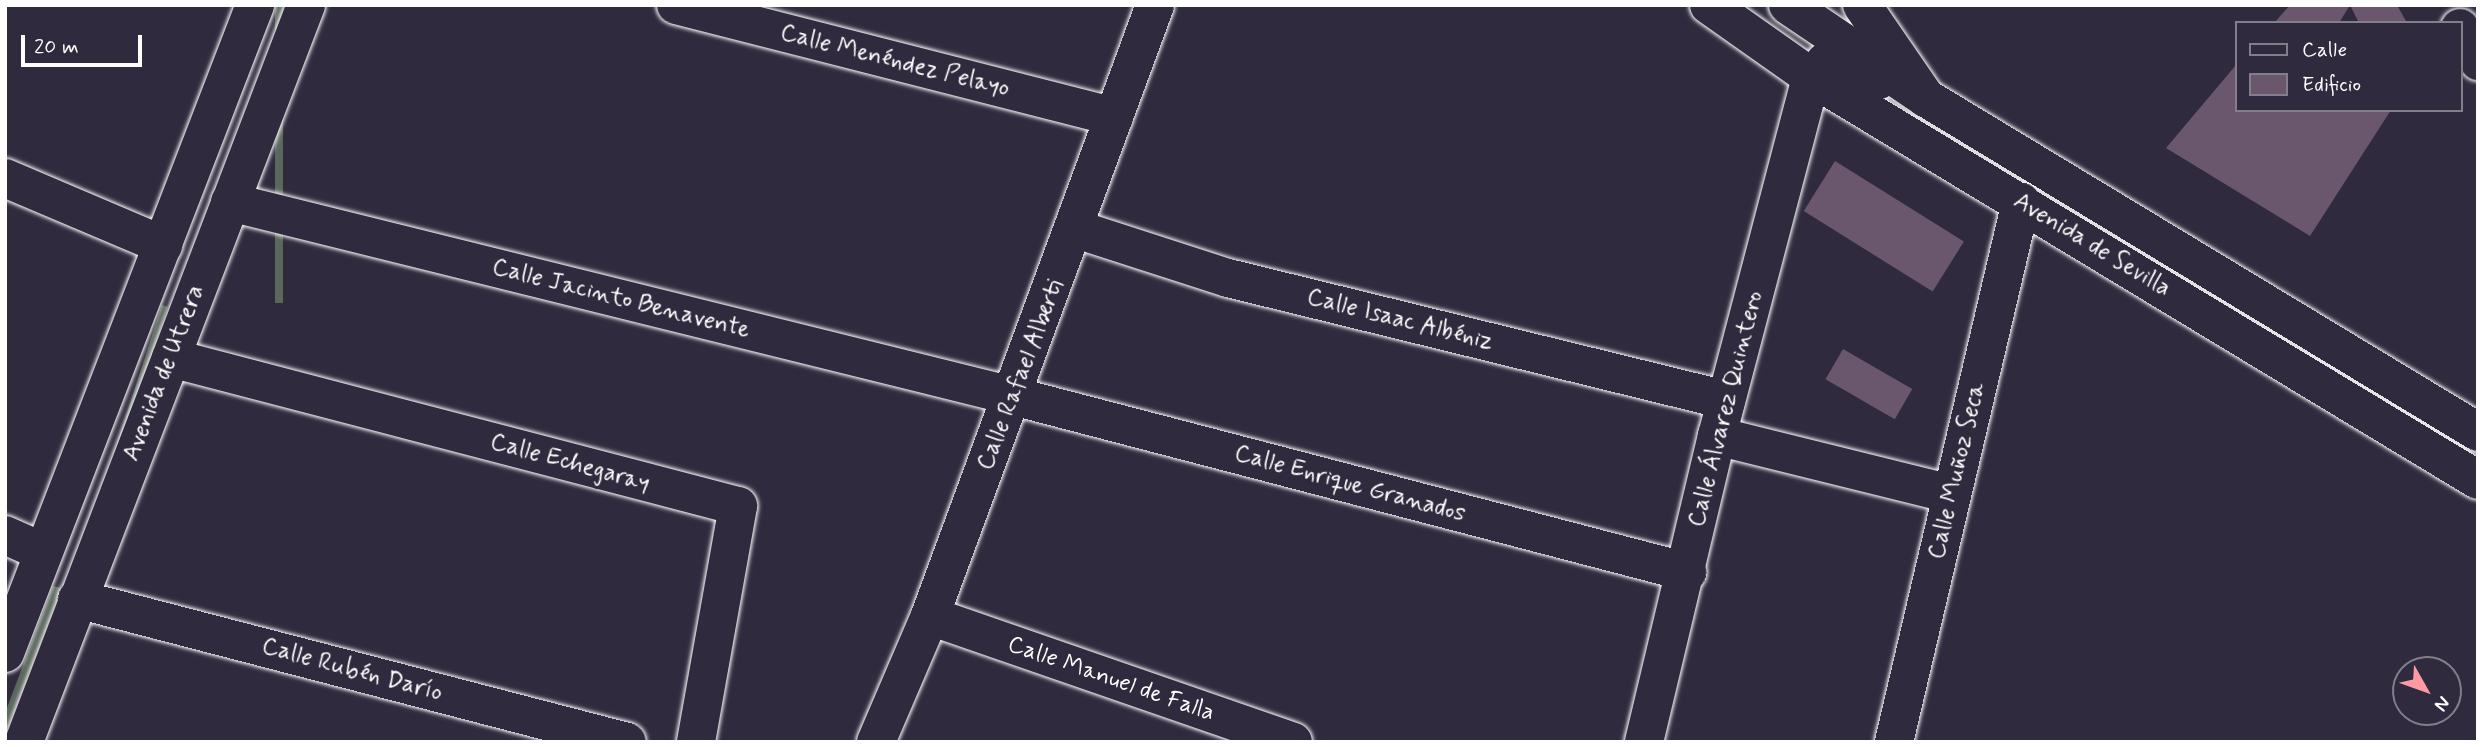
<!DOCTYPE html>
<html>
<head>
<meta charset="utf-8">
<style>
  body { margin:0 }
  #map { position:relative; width:2483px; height:747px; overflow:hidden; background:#2f2a3d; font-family:Mynerve,sans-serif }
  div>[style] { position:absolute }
  .green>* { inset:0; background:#5b675c; transform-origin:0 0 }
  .building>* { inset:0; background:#6a566d; transform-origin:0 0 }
  .roads { filter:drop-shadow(0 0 2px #fff) drop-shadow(0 0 2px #fff) }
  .minor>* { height:38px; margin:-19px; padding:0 19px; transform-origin:19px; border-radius:19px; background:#2f2a3d }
  .major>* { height:38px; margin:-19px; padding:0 19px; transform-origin:19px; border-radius:19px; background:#2f2a3d }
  span { translate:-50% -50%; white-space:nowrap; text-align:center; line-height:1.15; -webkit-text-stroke:6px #2f2a3d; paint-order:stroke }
  .street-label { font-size:24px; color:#fff }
  .frame { position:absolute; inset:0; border:7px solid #fff; pointer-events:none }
  .legend { position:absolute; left:2235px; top:21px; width:228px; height:91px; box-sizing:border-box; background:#2f2a3d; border:2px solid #827f8b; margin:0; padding:9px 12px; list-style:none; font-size:21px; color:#fff }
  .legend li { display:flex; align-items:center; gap:14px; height:35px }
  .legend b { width:35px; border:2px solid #827f8b }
  .north { position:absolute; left:2392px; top:656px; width:70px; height:70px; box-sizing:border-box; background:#2f2a3d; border:2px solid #827f8b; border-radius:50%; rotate:130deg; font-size:19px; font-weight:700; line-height:28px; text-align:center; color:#fff }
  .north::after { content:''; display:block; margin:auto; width:24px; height:32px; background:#ff9aa2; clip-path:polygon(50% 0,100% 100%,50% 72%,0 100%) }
  .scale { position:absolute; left:21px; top:35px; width:121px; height:32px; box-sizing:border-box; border:4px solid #fff; border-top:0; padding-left:9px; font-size:21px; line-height:24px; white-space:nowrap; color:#fff; -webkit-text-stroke:5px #2f2a3d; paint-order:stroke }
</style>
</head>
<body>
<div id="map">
  <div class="green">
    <div style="left:275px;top:5px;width:8px;height:298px"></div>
    <div style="left:162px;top:305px;width:6px;height:270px;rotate:18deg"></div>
    <div style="clip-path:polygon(53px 586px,62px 588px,5px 736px,5px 713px)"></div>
  </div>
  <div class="building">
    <div style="clip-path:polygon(2290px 5px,2397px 5px,2407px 23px,2359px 23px,2350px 5px,2339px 23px,2274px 23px)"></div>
    <div style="clip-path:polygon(2236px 65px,2236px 110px,2391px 110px,2310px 236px,2166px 148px)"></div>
    <div style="left:1835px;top:161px;width:152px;height:59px;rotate:32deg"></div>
    <div style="left:1843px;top:349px;width:80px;height:35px;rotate:30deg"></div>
  </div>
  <div class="roads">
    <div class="minor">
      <div style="left:676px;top:5px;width:452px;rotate:14.3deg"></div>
      <div style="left:1862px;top:5px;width:113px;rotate:55.5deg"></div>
      <div style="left:2460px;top:28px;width:38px;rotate:61deg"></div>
      <div style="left:5px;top:178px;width:172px;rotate:23deg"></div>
      <div style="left:230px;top:202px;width:807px;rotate:13.92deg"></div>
      <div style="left:1013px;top:396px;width:697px;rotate:14.63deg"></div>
      <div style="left:1076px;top:229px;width:160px;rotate:17.9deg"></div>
      <div style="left:1228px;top:278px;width:513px;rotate:13.77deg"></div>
      <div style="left:171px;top:358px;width:586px;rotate:14.63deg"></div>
      <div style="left:738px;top:506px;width:240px;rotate:100.1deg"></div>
      <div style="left:1717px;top:436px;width:241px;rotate:13.9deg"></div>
      <div style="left:5px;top:535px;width:42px;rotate:24.1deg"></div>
      <div style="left:77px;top:599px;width:568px;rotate:14.57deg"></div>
      <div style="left:930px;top:616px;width:384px;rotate:19.1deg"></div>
      <div style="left:5px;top:653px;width:695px;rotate:-68.9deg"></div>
      <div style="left:24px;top:742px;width:789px;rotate:-69.06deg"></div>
      <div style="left:876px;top:742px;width:137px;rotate:-66.8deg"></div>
      <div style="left:930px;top:616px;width:651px;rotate:-69.78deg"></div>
      <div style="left:1644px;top:742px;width:315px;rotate:-76.6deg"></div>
      <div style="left:1717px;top:436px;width:371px;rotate:-75.3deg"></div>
      <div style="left:1811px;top:77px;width:21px;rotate:-47deg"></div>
      <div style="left:1825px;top:62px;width:13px;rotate:-18deg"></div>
      <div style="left:1837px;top:58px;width:47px;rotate:28.2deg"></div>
      <div style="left:1894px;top:742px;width:555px;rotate:-76.77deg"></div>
    </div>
    <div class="major">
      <div style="left:1709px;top:5px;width:125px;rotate:35.2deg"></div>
      <div style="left:1811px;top:77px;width:779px;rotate:31.14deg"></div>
      <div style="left:1788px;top:5px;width:166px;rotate:34deg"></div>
      <div style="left:1926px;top:98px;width:645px;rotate:31.18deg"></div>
    </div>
  </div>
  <div class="street-label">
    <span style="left:895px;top:61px;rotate:14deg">Calle Menéndez Pelayo</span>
    <span style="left:2092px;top:245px;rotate:31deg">Avenida de Sevilla</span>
    <span style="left:621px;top:299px;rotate:14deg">Calle Jacinto Benavente</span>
    <span style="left:1400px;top:320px;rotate:14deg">Calle Isaac Albéniz</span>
    <span style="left:164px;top:373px;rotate:-69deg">Avenida de Utrera</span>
    <span style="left:1021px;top:375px;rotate:-69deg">Calle Rafael Alberti</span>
    <span style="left:1726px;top:409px;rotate:-76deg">Calle Álvarez Quintero</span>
    <span style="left:570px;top:463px;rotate:15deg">Calle Echegaray</span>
    <span style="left:1957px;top:471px;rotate:-77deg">Calle Muñoz Seca</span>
    <span style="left:1350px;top:484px;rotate:15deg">Calle Enrique Granados</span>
    <span style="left:352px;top:670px;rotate:15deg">Calle Rubén Darío</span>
    <span style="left:1111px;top:679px;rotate:19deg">Calle Manuel de Falla</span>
  </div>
  <div class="frame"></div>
  <ul class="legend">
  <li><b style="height:9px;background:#2f2a3d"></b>Calle</li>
  <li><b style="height:19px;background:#6a566d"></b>Edificio</li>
  </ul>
  <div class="north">N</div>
  <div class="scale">20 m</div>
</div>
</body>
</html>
